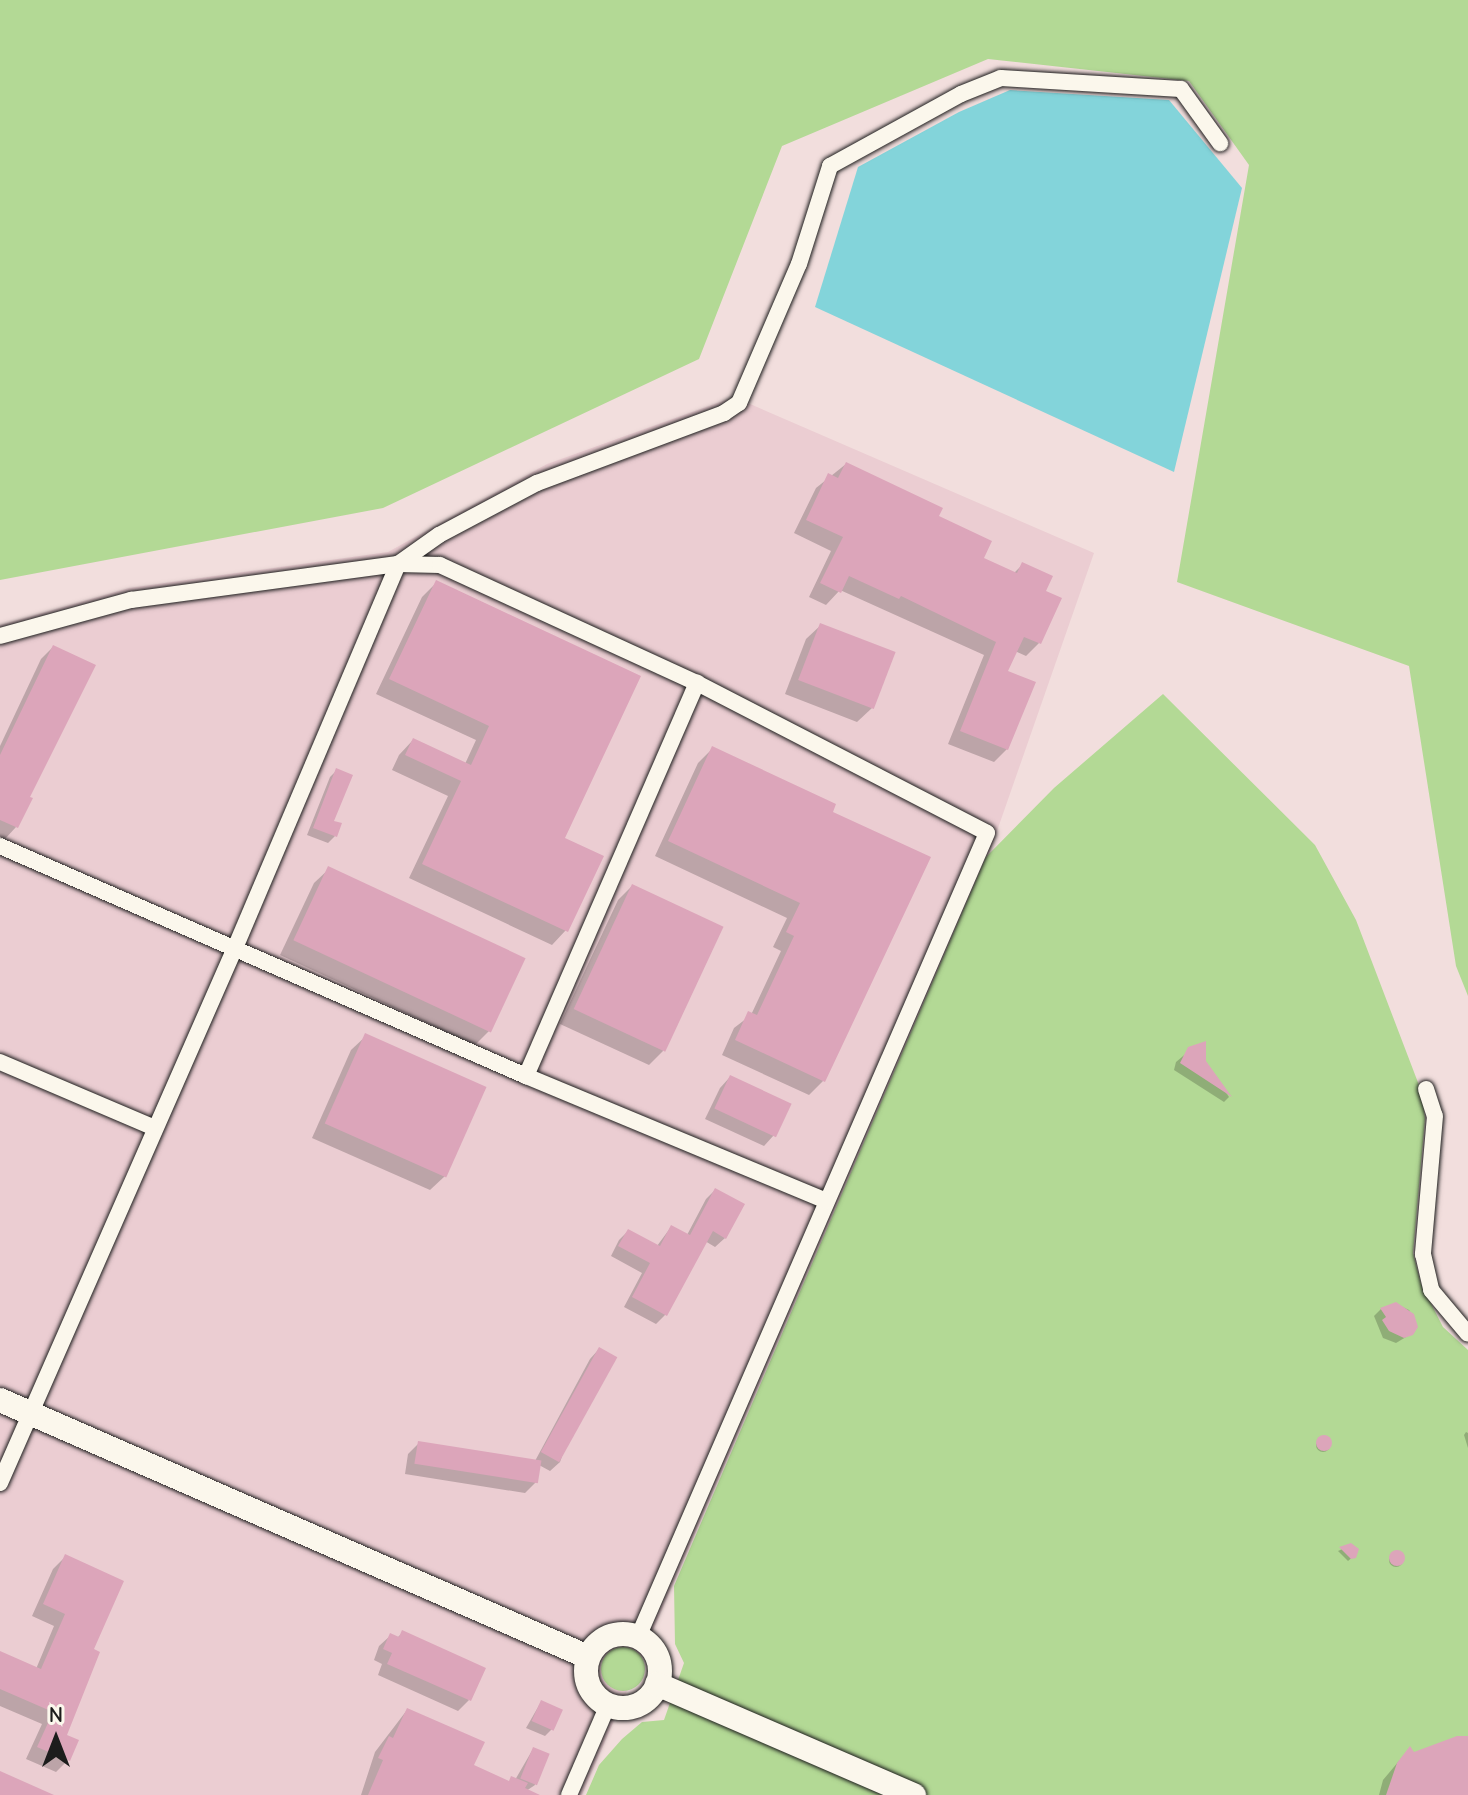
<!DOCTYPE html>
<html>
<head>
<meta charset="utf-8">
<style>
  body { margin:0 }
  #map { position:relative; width:1468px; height:1795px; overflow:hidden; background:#f2dedd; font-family:"Comic Neue",sans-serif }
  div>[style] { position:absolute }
  .built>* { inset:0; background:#ebcdd2 }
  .green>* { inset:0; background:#b3d995 }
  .round { border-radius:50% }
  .water>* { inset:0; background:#83d4da }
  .shadow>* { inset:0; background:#0003 }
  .building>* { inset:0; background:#dca5ba; transform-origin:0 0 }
  .roads { filter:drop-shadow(0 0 2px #1c1c1c) drop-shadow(0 0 2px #1c1c1c) }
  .street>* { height:16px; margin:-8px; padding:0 8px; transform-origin:8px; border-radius:8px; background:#fbf7ec }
  .secondary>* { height:24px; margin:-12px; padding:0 12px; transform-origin:12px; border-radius:12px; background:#fbf7ec }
  .secondary>.ring { margin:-12px; padding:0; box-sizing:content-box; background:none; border:24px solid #fbf7ec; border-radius:50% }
  span { translate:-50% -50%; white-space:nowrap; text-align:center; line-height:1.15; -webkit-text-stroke:8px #fbf7ec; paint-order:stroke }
  .north { position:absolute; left:16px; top:1699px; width:80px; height:80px; -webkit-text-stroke:6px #fbf7ec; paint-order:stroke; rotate:0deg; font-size:22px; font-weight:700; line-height:32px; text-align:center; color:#1c1c1c }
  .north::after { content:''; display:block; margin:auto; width:28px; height:36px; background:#1c1c1c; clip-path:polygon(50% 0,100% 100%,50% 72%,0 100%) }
</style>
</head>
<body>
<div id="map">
  <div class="built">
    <div style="clip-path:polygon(734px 397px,1094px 553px,989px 854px,582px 1795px,0 1795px,0 625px,129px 588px,388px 552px,547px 464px)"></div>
  </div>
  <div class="green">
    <div style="clip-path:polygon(0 0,1468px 0,1468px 996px,1456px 966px,1409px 666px,1177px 582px,1249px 165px,1189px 81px,988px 59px,782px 146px,699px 359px,383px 508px,0 580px)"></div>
    <div style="clip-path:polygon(1163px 694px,1315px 845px,1356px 920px,1422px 1093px,1425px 1119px,1413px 1253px,1421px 1284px,1443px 1327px,1468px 1350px,1468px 1795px,586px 1795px,599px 1765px,622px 1739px,642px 1722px,664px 1720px,684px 1663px,675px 1644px,674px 1586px,986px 857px,1054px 788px)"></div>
    <div class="round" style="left:601px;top:1647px;width:44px;height:44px"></div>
  </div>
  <div class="water">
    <div style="clip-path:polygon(1010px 90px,1169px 100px,1242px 188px,1174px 472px,815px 307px,858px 167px,959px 112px)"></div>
  </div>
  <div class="shadow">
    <div style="clip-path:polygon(846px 464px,937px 517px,981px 558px,1013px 574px,1023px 564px,1044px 592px,1060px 599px,1039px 643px,1026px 656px,1015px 651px,1005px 672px,1007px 749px,994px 762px,948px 744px,984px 655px,840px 590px,826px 605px,809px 597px,831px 551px,794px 533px,816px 488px)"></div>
    <div style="clip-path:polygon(436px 583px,562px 839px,566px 930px,552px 945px,409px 878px,448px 796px,392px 770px,399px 755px,413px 740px,465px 764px,476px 740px,376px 694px,422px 597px)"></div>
    <div style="clip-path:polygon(821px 625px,872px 708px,857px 722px,785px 694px,806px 639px)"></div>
    <div style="clip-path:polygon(53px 647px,27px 798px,16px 827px,5px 839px,0 836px,0 746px,41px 659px)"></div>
    <div style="clip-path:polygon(712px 749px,830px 812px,823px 1081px,809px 1095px,722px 1055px,734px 1028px,751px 1015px,781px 951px,773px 947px,787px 918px,655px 856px,698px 763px)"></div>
    <div style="clip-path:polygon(336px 771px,332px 822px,335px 836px,328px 843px,307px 835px,330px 777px)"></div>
    <div style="clip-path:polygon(329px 869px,489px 1031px,475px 1045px,280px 955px,314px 883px)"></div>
    <div style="clip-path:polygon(632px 886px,663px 1051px,649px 1065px,560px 1024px,618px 900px)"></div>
    <div style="clip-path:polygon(366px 1036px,445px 1176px,430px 1190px,312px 1138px,351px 1050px)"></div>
    <div style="clip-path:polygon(1195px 1046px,1229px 1097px,1224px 1102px,1174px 1070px,1176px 1062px)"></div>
    <div style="clip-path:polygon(730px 1077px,774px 1135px,764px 1146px,705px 1119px,720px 1088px)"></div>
    <div style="clip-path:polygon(715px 1190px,725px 1238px,715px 1247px,705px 1241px,665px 1315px,656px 1324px,624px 1307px,642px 1273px,611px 1256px,619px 1240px,628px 1231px,657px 1246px,671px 1227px,687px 1235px,706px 1199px)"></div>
    <div style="clip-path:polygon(1396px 1304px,1409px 1310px,1415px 1320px,1411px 1334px,1396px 1343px,1383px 1338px,1374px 1316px,1381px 1309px)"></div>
    <div style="clip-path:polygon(599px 1349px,560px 1462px,550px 1471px,539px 1465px,536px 1482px,525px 1493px,405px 1474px,408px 1454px,419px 1443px,535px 1461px,590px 1359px)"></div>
    <div style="clip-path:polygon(1466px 1432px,1468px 1433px,1468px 1448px,1464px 1435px)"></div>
    <div class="round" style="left:1316px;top:1438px;width:14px;height:14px"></div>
    <div style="clip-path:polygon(1351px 1545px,1354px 1556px,1348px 1561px,1338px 1551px)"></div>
    <div class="round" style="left:1389px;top:1553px;width:14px;height:14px"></div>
    <div style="clip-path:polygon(65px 1557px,92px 1650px,64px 1736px,68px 1760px,56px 1772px,26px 1759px,42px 1724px,0 1706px,0 1653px,36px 1669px,54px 1626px,32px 1616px,53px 1569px)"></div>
    <div style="clip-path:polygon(402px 1633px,469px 1700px,458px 1711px,378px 1675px,382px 1664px,374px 1660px,379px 1646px,390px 1636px,396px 1639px)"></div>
    <div style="clip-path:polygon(541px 1702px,552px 1729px,545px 1736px,526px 1728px)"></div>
    <div style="clip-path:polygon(407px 1710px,471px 1766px,507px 1783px,515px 1780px,533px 1749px,535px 1785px,520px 1795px,361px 1795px,375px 1752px)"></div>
    <div style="clip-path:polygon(1468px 1738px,1468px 1795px,1379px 1795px,1383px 1780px,1409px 1749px,1413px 1754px)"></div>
  </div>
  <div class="building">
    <div style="clip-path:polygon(846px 462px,943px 508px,939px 516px,992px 541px,984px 558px,1017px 573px,1022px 562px,1053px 576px,1046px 591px,1062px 598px,1041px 644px,1024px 637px,1008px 671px,1036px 682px,1008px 750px,960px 731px,996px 642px,901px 596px,899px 599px,849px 576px,841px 593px,820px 583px,843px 537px,806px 520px,828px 473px,838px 478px)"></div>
    <div style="clip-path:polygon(436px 580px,641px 676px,565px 838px,604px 856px,568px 932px,422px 864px,461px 781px,405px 755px,413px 738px,471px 765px,489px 726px,389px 679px)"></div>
    <div style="left:820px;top:623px;width:81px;height:61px;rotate:21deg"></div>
    <div style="clip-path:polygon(53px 645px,96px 665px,30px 797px,33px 798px,18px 828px,0 820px,0 755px)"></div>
    <div style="clip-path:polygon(712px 746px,836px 804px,833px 812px,931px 857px,825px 1082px,735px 1040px,748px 1011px,757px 1015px,794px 936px,786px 932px,800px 903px,668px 841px)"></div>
    <div style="clip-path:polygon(336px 768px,353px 775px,334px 821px,342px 823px,337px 837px,313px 828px)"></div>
    <div style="left:328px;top:866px;width:218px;height:82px;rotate:25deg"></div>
    <div style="left:632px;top:884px;width:101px;height:138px;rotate:25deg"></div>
    <div style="left:365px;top:1033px;width:133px;height:99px;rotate:24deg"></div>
    <div style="clip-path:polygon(1206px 1041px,1206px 1061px,1232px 1097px,1180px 1063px,1188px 1047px)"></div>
    <div style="left:730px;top:1075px;width:68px;height:37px;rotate:25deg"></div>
    <div style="clip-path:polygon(715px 1188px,745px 1204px,726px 1239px,713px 1231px,667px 1316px,632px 1297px,650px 1263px,618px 1246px,628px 1229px,660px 1246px,671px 1225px,690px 1235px)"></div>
    <div style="clip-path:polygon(1396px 1302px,1414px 1314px,1418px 1327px,1413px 1335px,1404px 1338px,1389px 1331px,1382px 1320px,1386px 1317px,1380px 1308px)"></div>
    <div style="left:599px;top:1347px;width:21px;height:120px;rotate:29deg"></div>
    <div class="round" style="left:1316px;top:1435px;width:16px;height:16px"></div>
    <div style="left:418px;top:1441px;width:125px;height:23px;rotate:9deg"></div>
    <div style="clip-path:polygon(1351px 1543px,1359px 1549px,1356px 1558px,1351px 1559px,1339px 1547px)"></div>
    <div class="round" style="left:1389px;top:1550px;width:16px;height:16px"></div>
    <div style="clip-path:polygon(65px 1554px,124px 1581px,94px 1649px,100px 1652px,67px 1735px,79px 1740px,70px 1761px,37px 1747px,53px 1712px,0 1689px,0 1651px,41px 1669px,65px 1614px,43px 1604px)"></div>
    <div style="clip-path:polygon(402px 1630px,486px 1668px,471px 1701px,387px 1664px,392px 1653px,383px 1649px,390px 1633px,399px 1637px)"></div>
    <div style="left:541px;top:1700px;width:24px;height:23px;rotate:24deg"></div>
    <div style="clip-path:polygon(407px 1708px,485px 1742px,474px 1765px,509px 1781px,511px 1776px,528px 1783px,525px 1788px,540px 1795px,368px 1795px,383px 1760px,378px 1758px,389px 1736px,393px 1738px)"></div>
    <div style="clip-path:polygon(1457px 1736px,1468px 1736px,1468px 1795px,1386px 1795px,1397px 1763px,1410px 1746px,1414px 1752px)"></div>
    <div style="left:533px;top:1747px;width:18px;height:34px;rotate:22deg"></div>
    <div style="clip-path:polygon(0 1771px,54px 1795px,0 1795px)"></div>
  </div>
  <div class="roads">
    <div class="street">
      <div style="left:0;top:636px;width:136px;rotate:-15.4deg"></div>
      <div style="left:131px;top:600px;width:269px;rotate:-7.7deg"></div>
      <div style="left:398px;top:564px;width:42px;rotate:1.4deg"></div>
      <div style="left:440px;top:565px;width:283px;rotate:24.7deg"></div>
      <div style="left:697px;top:683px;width:326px;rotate:27.3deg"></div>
      <div style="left:987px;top:833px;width:876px;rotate:113.46deg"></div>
      <div style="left:0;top:846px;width:574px;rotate:23.62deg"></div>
      <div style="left:526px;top:1076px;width:325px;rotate:22.6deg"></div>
      <div style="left:0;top:1062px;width:168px;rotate:23.1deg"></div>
      <div style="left:526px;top:1076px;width:429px;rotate:-66.5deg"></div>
      <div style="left:1426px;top:1089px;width:28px;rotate:72deg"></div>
      <div style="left:1435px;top:1116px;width:139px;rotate:95deg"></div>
      <div style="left:1423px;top:1254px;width:37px;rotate:77deg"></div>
      <div style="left:1431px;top:1290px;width:57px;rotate:49.9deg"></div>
      <div style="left:0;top:1483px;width:584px;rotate:-66.29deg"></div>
      <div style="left:235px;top:948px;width:417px;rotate:-67deg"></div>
      <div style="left:398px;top:564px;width:50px;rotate:-35.3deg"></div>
      <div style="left:439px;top:535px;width:111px;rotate:-28deg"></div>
      <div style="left:537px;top:483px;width:200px;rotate:-20.5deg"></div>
      <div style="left:724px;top:413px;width:18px;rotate:-34deg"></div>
      <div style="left:739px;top:403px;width:151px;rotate:-66.7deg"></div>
      <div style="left:799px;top:264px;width:103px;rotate:-72.4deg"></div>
      <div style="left:830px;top:166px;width:149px;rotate:-28.8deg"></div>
      <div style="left:961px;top:94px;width:43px;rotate:-21.8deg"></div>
      <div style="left:1001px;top:78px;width:180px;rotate:3.5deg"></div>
      <div style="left:1181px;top:89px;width:67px;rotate:54.2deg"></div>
      <div style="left:569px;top:1795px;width:98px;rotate:-66.6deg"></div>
    </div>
    <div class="secondary">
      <div style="left:0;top:1400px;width:642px;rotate:23.61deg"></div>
      <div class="ring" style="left:586px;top:1634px;width:50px;height:50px"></div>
      <div style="left:657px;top:1684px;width:280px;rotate:23.4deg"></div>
    </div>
  </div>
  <div class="north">N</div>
</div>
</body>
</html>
